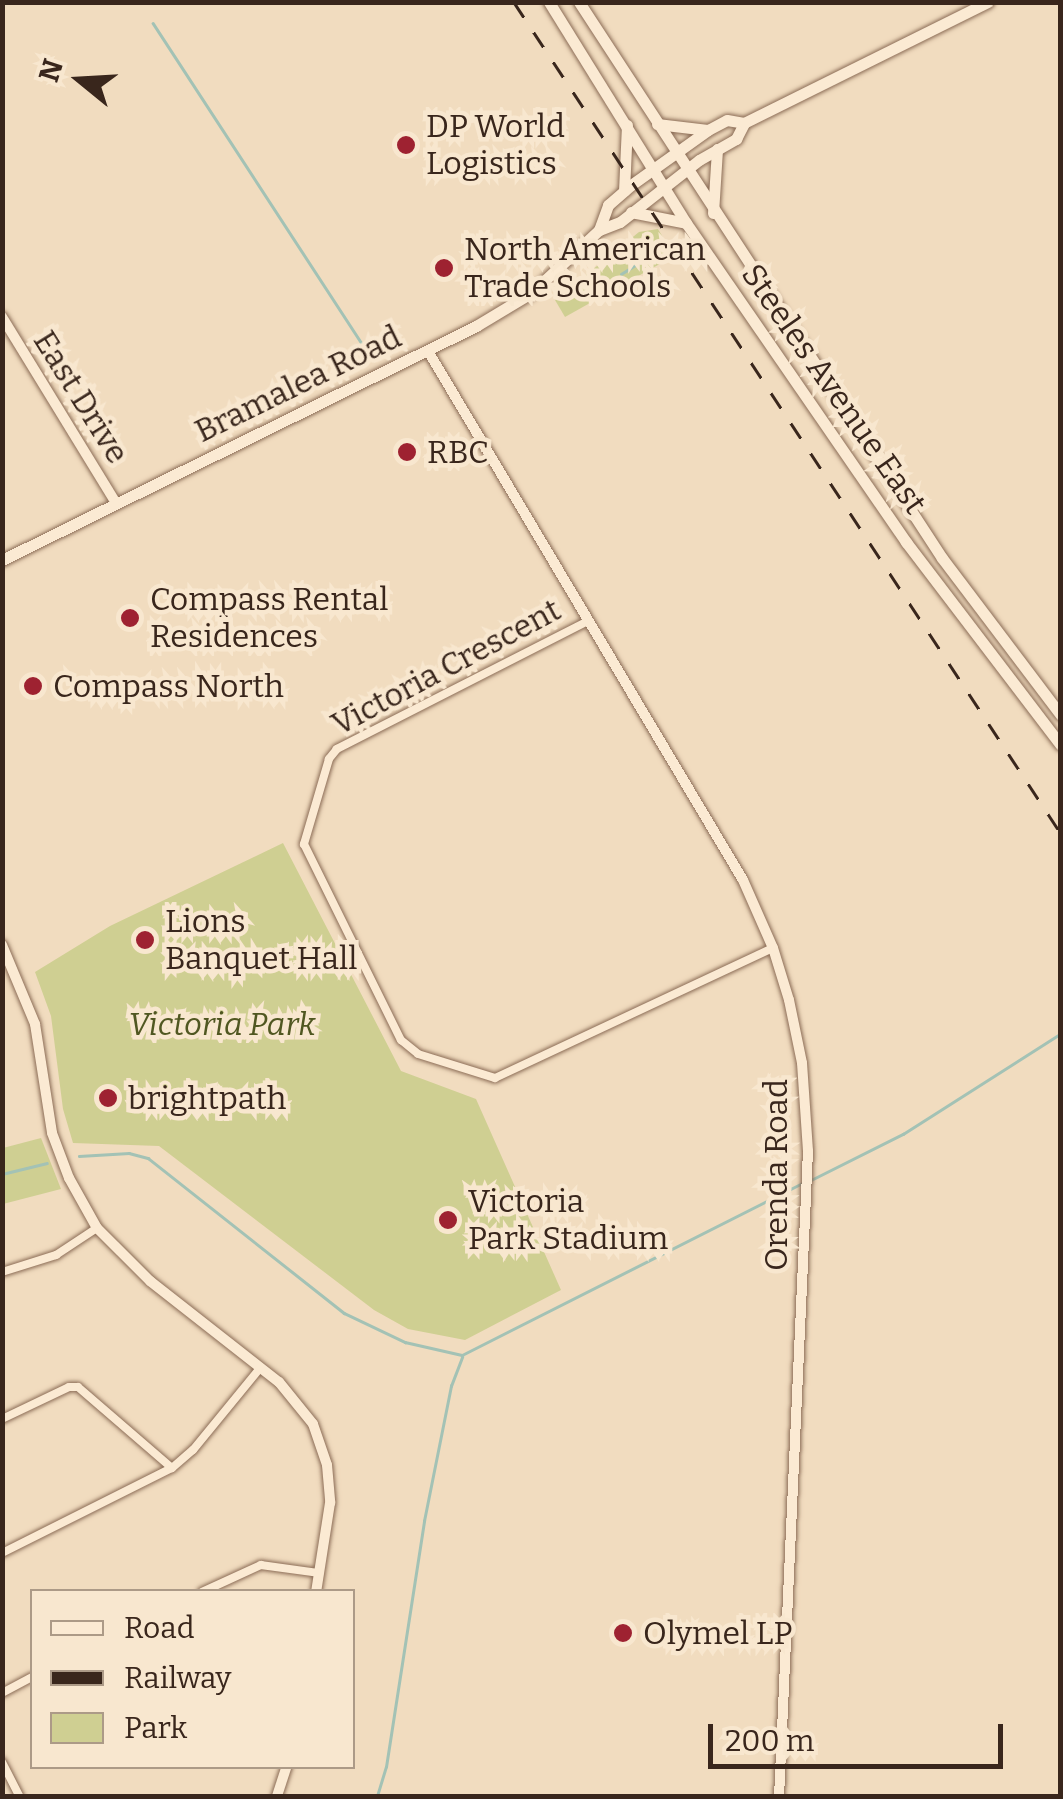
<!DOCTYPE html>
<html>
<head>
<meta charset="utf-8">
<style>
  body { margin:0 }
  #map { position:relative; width:1063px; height:1799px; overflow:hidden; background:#f1dcbf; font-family:Bitter,serif }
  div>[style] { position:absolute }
  .green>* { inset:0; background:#cfcf92 }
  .stream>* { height:2.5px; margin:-1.25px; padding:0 1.25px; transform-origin:1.25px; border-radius:1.25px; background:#a3c2b5 }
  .roads { filter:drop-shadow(0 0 2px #8b6c56) drop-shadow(0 0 2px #8b6c56) }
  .minor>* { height:8px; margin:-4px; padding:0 4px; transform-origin:4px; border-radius:4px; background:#fbead3 }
  .tertiary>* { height:10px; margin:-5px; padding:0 5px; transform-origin:5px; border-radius:5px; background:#fbead3 }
  .secondary>* { height:11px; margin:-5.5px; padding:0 5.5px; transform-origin:5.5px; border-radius:5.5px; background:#fbead3 }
  .rail>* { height:2.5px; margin-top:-1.25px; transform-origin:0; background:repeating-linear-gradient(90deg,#39261c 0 18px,transparent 0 36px) }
  .dots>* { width:28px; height:28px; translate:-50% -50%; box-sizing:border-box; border:5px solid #f8e7cf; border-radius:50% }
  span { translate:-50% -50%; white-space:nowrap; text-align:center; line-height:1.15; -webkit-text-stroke:9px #f8e7cf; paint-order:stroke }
  .poi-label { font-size:32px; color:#39261c }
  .left { translate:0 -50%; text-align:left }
  .street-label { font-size:32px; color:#39261c }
  .park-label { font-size:32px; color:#505721; font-style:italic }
  .frame { position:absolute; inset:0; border:5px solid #39261c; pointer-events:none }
  .legend { position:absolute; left:30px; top:1589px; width:325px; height:180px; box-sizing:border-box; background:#f8e7cf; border:2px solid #ac9a87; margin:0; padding:12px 18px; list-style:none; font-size:30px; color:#39261c }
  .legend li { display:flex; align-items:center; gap:20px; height:50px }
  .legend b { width:50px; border:2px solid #ac9a87 }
  .north { position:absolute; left:30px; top:30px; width:100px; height:100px; -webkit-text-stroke:8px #f8e7cf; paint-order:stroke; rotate:288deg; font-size:28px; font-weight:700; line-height:40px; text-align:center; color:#39261c }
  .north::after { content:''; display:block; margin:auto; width:35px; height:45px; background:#39261c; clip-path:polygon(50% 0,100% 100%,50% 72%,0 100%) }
  .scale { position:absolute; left:708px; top:1724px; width:295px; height:45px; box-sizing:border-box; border:5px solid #39261c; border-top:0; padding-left:12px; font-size:30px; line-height:35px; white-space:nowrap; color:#39261c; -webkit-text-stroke:8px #f8e7cf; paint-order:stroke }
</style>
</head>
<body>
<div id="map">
  <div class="green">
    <div style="clip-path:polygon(658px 229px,674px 256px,565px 317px,555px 300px,639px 232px)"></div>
    <div style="clip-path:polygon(283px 843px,401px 1071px,476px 1099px,561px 1290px,465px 1340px,408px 1329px,374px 1310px,159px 1146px,73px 1143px,63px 1109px,51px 1016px,35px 972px,110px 926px)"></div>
    <div style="clip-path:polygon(41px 1138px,61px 1189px,3px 1204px,3px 1148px)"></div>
  </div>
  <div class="stream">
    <div style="left:153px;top:23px;width:395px;rotate:56.9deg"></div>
    <div style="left:621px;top:274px;width:39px;rotate:-32deg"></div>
    <div style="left:79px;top:1156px;width:50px;rotate:-3.4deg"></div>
    <div style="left:129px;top:1153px;width:20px;rotate:15deg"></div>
    <div style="left:148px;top:1158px;width:250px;rotate:38.3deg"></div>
    <div style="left:344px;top:1313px;width:68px;rotate:25.4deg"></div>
    <div style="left:405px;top:1342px;width:58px;rotate:12.8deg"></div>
    <div style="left:462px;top:1355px;width:382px;rotate:-26.8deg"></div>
    <div style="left:2px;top:1174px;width:46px;rotate:-13.7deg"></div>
    <div style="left:811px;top:1180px;width:103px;rotate:-26.6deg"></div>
    <div style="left:903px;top:1134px;width:186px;rotate:-32.5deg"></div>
    <div style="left:377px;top:1796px;width:30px;rotate:-73deg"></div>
    <div style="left:386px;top:1767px;width:249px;rotate:-81.2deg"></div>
    <div style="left:424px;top:1521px;width:138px;rotate:-78.7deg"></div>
    <div style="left:451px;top:1386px;width:31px;rotate:-69deg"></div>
  </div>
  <div class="roads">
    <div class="minor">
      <div style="left:586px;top:622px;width:280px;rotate:153deg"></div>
      <div style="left:337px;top:749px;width:13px;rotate:129deg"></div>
      <div style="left:329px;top:759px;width:89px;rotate:106.4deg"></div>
      <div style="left:304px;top:844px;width:219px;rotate:63.7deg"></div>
      <div style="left:401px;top:1040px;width:22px;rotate:39deg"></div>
      <div style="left:418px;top:1054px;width:81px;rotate:17.3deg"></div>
      <div style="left:495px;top:1078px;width:307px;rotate:-25.1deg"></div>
      <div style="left:2px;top:1272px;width:57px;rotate:-17.5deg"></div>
      <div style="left:56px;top:1255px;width:49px;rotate:-33.4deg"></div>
      <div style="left:2px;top:1419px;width:74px;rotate:-25.5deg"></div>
      <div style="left:69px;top:1387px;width:9px"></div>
      <div style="left:78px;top:1387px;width:124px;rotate:40.8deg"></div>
      <div style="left:2px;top:1553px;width:190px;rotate:-26.6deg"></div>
      <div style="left:172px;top:1468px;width:28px;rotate:-41deg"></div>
      <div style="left:193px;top:1450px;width:106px;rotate:-50.7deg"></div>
      <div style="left:202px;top:1592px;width:65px;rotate:-24.6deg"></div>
      <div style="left:261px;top:1565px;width:59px;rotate:7.9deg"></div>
      <div style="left:2px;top:1693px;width:34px;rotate:-28deg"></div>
      <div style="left:2px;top:1762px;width:38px;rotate:63deg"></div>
    </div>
    <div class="tertiary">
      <div style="left:2px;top:317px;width:218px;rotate:58.5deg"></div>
      <div style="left:428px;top:351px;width:616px;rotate:59.23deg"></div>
      <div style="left:743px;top:880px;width:74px;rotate:66.2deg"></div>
      <div style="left:773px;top:948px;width:54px;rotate:72.9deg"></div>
      <div style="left:789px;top:1000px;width:64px;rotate:78.3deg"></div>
      <div style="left:802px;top:1063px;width:88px;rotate:86.1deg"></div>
      <div style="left:808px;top:1151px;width:646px;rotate:92.57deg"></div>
      <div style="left:2px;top:945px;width:86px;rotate:67.3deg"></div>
      <div style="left:35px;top:1024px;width:110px;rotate:81.1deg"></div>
      <div style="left:52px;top:1133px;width:48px;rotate:69.3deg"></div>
      <div style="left:69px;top:1178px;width:57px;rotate:60.8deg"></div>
      <div style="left:97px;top:1228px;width:75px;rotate:45deg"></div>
      <div style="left:150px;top:1281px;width:164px;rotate:38.1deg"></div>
      <div style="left:279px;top:1382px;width:54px;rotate:51deg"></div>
      <div style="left:313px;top:1424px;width:43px;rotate:71.1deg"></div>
      <div style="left:327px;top:1465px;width:38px;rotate:85deg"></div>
      <div style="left:330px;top:1503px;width:90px;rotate:98.9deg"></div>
      <div style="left:277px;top:1796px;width:32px;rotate:-72deg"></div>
    </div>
    <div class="secondary">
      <div style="left:549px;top:2px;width:260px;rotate:58.2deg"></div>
      <div style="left:686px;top:223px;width:388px;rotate:55.4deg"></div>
      <div style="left:906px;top:542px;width:254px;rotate:52.7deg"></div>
      <div style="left:579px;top:2px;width:664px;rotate:56.86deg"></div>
      <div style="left:942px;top:558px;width:196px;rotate:52.9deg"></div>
      <div style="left:657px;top:124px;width:51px;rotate:6.7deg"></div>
      <div style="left:624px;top:191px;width:66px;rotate:-87.4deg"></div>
      <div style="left:631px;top:212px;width:56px;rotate:11.3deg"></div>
      <div style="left:713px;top:213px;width:64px;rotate:-86.4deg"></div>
      <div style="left:599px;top:230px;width:27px;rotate:-70deg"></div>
      <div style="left:608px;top:205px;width:30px;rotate:-41deg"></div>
      <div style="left:631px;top:185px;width:95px;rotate:-35.5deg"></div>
      <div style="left:708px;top:130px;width:21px;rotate:-28deg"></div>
      <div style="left:727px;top:120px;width:17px;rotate:10deg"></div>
      <div style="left:2px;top:560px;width:529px;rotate:-26.27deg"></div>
      <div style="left:476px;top:326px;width:64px;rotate:-31deg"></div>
      <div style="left:531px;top:293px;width:93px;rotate:-42.8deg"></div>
      <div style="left:599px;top:230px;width:22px;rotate:-21deg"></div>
      <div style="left:620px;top:222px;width:100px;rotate:-38.1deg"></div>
      <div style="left:699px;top:160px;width:43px;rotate:-29.6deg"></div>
      <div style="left:736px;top:139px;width:18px;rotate:-63deg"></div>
      <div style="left:744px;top:123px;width:272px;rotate:-26.4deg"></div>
    </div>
  </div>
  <div class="rail">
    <div style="left:514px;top:2px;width:993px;rotate:56.66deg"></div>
  </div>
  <div class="dots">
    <div style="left:406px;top:145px;background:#9e2231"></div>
    <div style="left:444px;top:268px;background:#9e2231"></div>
    <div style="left:407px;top:452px;background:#9e2231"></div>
    <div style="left:130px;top:618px;background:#9e2231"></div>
    <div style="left:33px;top:686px;background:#9e2231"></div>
    <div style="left:145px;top:940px;background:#9e2231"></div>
    <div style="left:108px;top:1098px;background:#9e2231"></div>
    <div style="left:448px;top:1220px;background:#9e2231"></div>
    <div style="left:623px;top:1633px;background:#9e2231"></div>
  </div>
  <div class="poi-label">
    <span class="left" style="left:426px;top:145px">DP World<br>Logistics</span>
    <span class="left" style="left:464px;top:268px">North American<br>Trade Schools</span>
    <span class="left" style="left:427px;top:452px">RBC</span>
    <span class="left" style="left:150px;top:618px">Compass Rental<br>Residences</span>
    <span class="left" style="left:53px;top:686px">Compass North</span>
    <span class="left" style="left:165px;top:940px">Lions<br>Banquet Hall</span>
    <span class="left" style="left:128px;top:1098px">brightpath</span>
    <span class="left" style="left:468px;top:1220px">Victoria<br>Park Stadium</span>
    <span class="left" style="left:643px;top:1633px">Olymel LP</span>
  </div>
  <div class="street-label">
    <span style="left:298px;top:384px;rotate:-26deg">Bramalea Road</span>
    <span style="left:834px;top:389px;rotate:55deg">Steeles Avenue East</span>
    <span style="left:81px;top:397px;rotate:58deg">East Drive</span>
    <span style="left:446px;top:667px;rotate:-28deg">Victoria Crescent</span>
    <span style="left:776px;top:1175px;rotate:-90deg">Orenda Road</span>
  </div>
  <div class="park-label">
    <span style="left:222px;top:1024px">Victoria Park</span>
  </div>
  <div class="frame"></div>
  <ul class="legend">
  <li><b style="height:12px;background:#fbead3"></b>Road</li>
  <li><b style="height:12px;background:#39261c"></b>Railway</li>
  <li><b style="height:28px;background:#cfcf92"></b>Park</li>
  </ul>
  <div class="north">N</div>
  <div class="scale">200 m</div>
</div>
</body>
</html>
